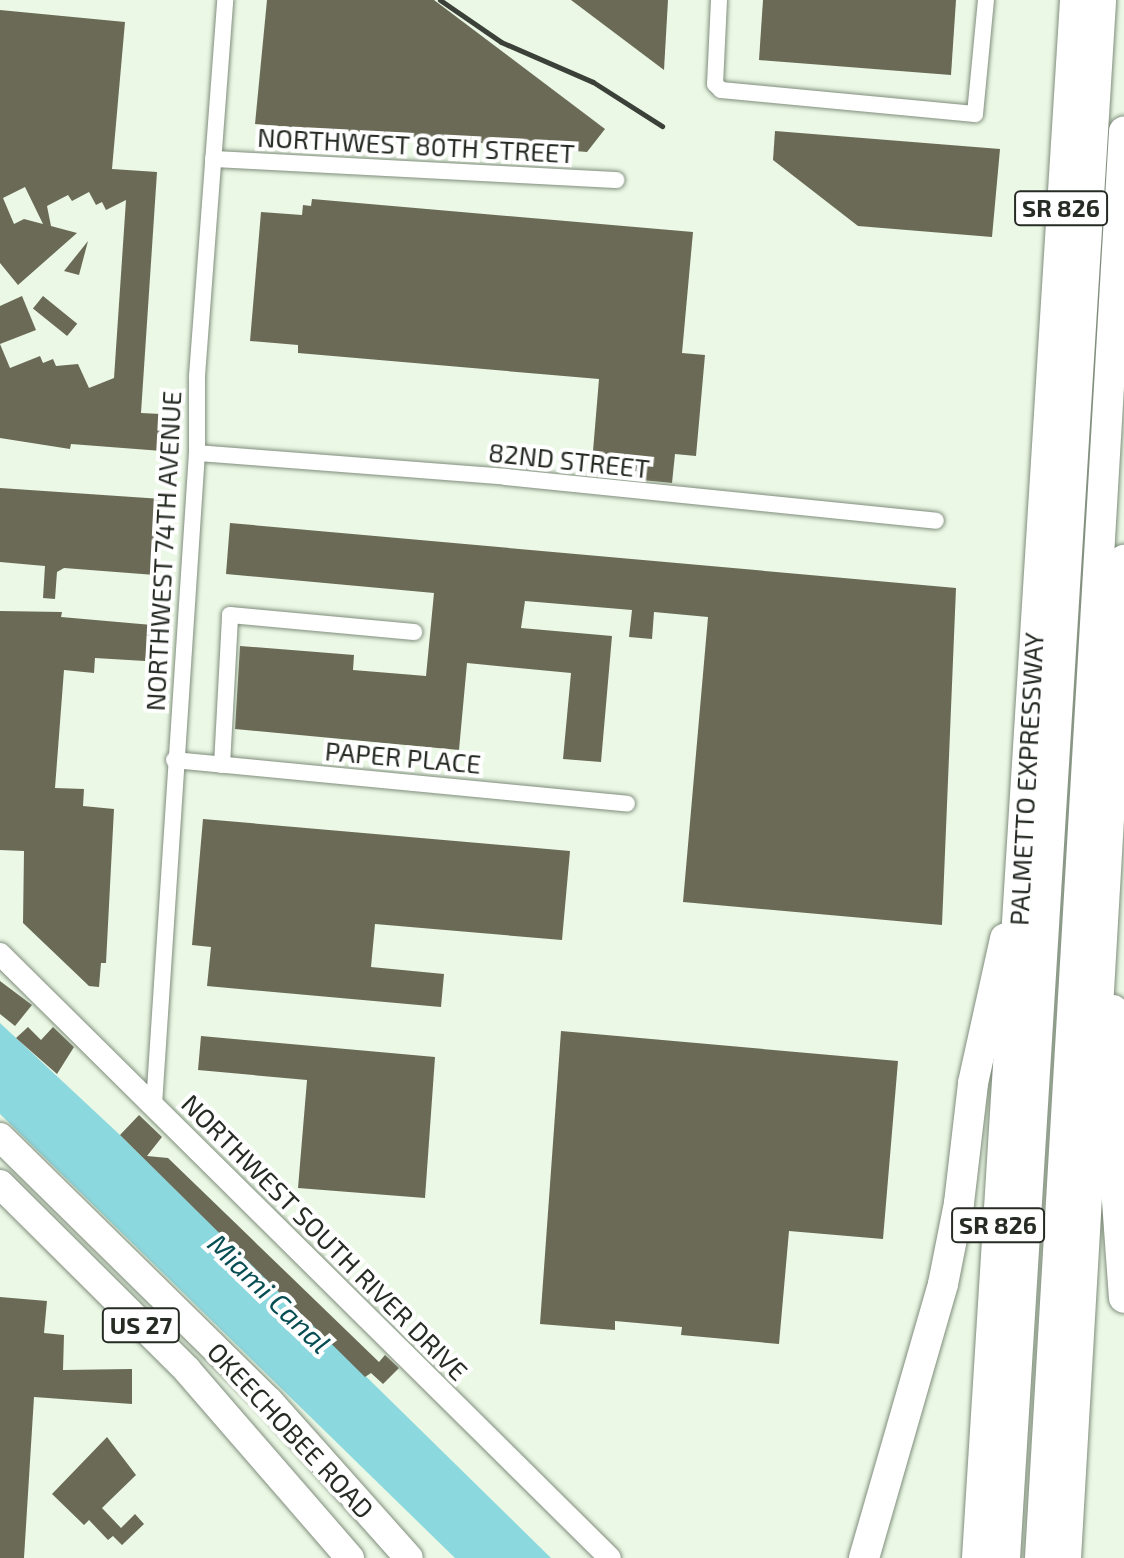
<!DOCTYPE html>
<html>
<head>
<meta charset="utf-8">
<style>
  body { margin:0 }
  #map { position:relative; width:1124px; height:1558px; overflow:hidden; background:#eaf8e5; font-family:"Exo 2",sans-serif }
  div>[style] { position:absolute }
  .water>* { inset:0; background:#8cd8df }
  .building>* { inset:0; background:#6b6a57; transform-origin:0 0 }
  .roads { filter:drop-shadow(0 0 2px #808d7c) drop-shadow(0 0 2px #808d7c) }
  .minor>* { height:16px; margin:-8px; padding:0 8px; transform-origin:8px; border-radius:8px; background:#fff }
  .tertiary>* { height:22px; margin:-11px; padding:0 11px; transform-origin:11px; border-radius:11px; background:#fff }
  .trunk>* { height:28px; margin:-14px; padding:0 14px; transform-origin:14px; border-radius:14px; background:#fff }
  .motorway>* { height:30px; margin:-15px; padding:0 15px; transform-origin:15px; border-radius:15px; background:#fff }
  .rail>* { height:5px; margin:-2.5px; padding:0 2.5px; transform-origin:2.5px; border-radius:2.5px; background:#3b4138 }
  span { translate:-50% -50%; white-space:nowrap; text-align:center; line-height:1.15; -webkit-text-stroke:8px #fff; paint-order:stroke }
  .shield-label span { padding:2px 6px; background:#fff; border:2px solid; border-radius:6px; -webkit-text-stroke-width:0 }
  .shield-label { font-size:24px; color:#262b24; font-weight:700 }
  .street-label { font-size:26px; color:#262b24 }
  .water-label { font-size:28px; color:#074e54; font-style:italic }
</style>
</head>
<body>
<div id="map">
  <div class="water">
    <div style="clip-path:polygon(0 1023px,120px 1135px,551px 1558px,455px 1558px,0 1114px)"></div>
  </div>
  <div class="building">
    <div style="clip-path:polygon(267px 0,434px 0,605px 129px,587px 152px,255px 124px)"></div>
    <div style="clip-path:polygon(571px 0,668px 0,664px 70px)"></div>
    <div style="clip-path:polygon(763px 0,956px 0,951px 75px,759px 60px)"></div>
    <div style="clip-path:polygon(evenodd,0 10px,125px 22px,112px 169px,157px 172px,141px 413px,161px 414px,162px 451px,71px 444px,70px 449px,0 438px,0 344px,10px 368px,40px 356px,43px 363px,53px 359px,56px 366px,78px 364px,89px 388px,114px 378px,126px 200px,106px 210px,102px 202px,96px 205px,89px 192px,72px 201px,68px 195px,47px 206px,51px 226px,77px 233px,18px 285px,0 263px,0 10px,25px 187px,43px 224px,24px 219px,14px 224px,3px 198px,25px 187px)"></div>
    <div style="clip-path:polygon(775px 131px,1000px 149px,992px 237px,858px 226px,773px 160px)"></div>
    <div style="clip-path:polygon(312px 199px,693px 232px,682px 353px,705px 355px,696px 456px,675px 454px,672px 483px,591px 475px,599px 379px,298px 353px,298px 345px,250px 341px,261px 212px,302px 215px,303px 205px,311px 206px)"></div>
    <div style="clip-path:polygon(88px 241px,79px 275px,64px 271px)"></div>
    <div style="clip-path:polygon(22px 296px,36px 330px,0 344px,0 306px)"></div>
    <div style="left:43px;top:296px;width:44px;height:16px;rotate:39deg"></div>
    <div style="clip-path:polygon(0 488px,162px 499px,160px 517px,155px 517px,155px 575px,64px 568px,57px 572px,55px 599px,43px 598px,45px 566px,0 562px)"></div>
    <div style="clip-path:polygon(230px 523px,956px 588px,942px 925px,683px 902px,708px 617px,654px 612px,652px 639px,629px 637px,632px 610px,525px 601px,521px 628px,612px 636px,601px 762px,563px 759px,571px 673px,467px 663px,459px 750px,235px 729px,240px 646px,354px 655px,353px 670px,426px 676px,434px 593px,226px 574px)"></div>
    <div style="clip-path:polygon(0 611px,62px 612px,61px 617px,152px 625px,145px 661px,95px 658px,94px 673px,64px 670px,55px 788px,84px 789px,83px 806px,114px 809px,106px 963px,101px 963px,99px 987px,89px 986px,23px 923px,24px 851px,0 850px)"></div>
    <div style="clip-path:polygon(203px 819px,570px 851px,562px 940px,375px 924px,371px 967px,444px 974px,441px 1007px,207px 986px,211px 947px,192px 945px)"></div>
    <div style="clip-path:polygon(0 981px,32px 1005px,15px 1026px,0 1014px)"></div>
    <div style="clip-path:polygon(28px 1027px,41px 1040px,53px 1027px,74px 1047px,57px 1074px,16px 1038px)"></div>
    <div style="clip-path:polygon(561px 1031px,898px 1061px,883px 1239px,789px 1231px,779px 1344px,681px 1335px,682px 1327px,615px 1321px,615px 1330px,540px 1324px)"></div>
    <div style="clip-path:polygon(201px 1036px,435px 1057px,425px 1198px,298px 1188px,307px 1080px,198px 1070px)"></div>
    <div style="clip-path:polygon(139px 1115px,162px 1137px,147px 1156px,168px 1158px,379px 1362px,385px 1355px,399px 1368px,383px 1384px,371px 1373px,365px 1377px,120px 1135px)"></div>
    <div style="clip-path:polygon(0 1297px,47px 1301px,44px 1333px,64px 1335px,63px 1370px,132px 1369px,132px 1404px,34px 1397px,24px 1558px,0 1558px)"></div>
    <div style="clip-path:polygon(107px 1437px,136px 1475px,102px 1508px,121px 1528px,135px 1514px,144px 1524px,122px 1545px,113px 1536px,108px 1540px,89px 1520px,84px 1525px,52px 1494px)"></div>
  </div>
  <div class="roads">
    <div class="minor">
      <div style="left:719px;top:0;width:84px;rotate:92.7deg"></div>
      <div style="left:715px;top:84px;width:8px;rotate:45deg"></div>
      <div style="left:721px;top:90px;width:255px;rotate:5.4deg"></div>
      <div style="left:975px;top:114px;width:115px;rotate:-84.5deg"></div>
      <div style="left:213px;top:159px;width:404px;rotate:3deg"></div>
      <div style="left:197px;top:453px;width:310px;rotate:4.4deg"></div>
      <div style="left:506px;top:477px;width:432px;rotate:5.8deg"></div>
      <div style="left:174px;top:760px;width:455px;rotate:5.5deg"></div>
      <div style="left:222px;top:765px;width:150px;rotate:-86.9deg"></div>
      <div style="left:230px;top:615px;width:185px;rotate:5.3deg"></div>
      <div style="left:154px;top:1105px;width:653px;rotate:-86.23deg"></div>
      <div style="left:197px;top:453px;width:77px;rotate:-90deg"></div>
      <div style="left:197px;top:376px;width:377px;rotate:-85.7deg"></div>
    </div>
    <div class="tertiary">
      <div style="left:0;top:954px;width:858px;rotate:44.72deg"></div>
    </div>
    <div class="trunk">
      <div style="left:0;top:1137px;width:377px;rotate:44.5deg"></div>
      <div style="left:269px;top:1401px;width:210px;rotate:48.3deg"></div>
      <div style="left:0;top:1184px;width:264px;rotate:44.8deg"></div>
      <div style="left:187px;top:1370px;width:249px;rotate:49.1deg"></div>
    </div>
    <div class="motorway">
      <div style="left:1113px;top:1010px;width:149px;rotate:89.6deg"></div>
      <div style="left:1114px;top:1159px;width:139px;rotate:85.9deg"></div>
      <div style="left:864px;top:1558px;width:285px;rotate:-73.9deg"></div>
      <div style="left:943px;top:1284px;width:83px;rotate:-78.8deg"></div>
      <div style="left:959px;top:1203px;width:121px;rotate:-83.3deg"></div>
      <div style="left:973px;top:1083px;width:148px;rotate:-77.5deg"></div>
      <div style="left:977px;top:1558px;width:1561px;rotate:-86.4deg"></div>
      <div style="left:1005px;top:1558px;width:1561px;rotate:-86.47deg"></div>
      <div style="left:1040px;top:1558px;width:1429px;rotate:-86.63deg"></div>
      <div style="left:1066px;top:1558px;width:1000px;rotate:-86.67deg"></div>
    </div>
  </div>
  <div class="rail">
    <div style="left:440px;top:0;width:74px;rotate:34.5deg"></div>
    <div style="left:501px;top:42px;width:100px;rotate:23.5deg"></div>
    <div style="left:593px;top:82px;width:82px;rotate:32.5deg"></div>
  </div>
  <div class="shield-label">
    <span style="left:1061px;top:208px">SR 826</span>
    <span style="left:998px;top:1225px">SR 826</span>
    <span style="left:141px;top:1325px">US 27</span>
  </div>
  <div class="street-label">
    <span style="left:416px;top:145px;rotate:3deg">NORTHWEST 80TH STREET</span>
    <span style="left:569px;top:460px;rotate:6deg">82ND STREET</span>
    <span style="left:163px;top:551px;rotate:-87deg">NORTHWEST 74TH AVENUE</span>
    <span style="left:403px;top:757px;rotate:5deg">PAPER PLACE</span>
    <span style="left:1026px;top:779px;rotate:-87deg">PALMETTO EXPRESSWAY</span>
    <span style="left:325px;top:1237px;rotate:45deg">NORTHWEST SOUTH RIVER DRIVE</span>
    <span style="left:291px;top:1430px;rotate:47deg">OKEECHOBEE ROAD</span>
  </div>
  <div class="water-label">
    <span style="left:270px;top:1293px;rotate:44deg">Miami Canal</span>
  </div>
</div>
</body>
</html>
